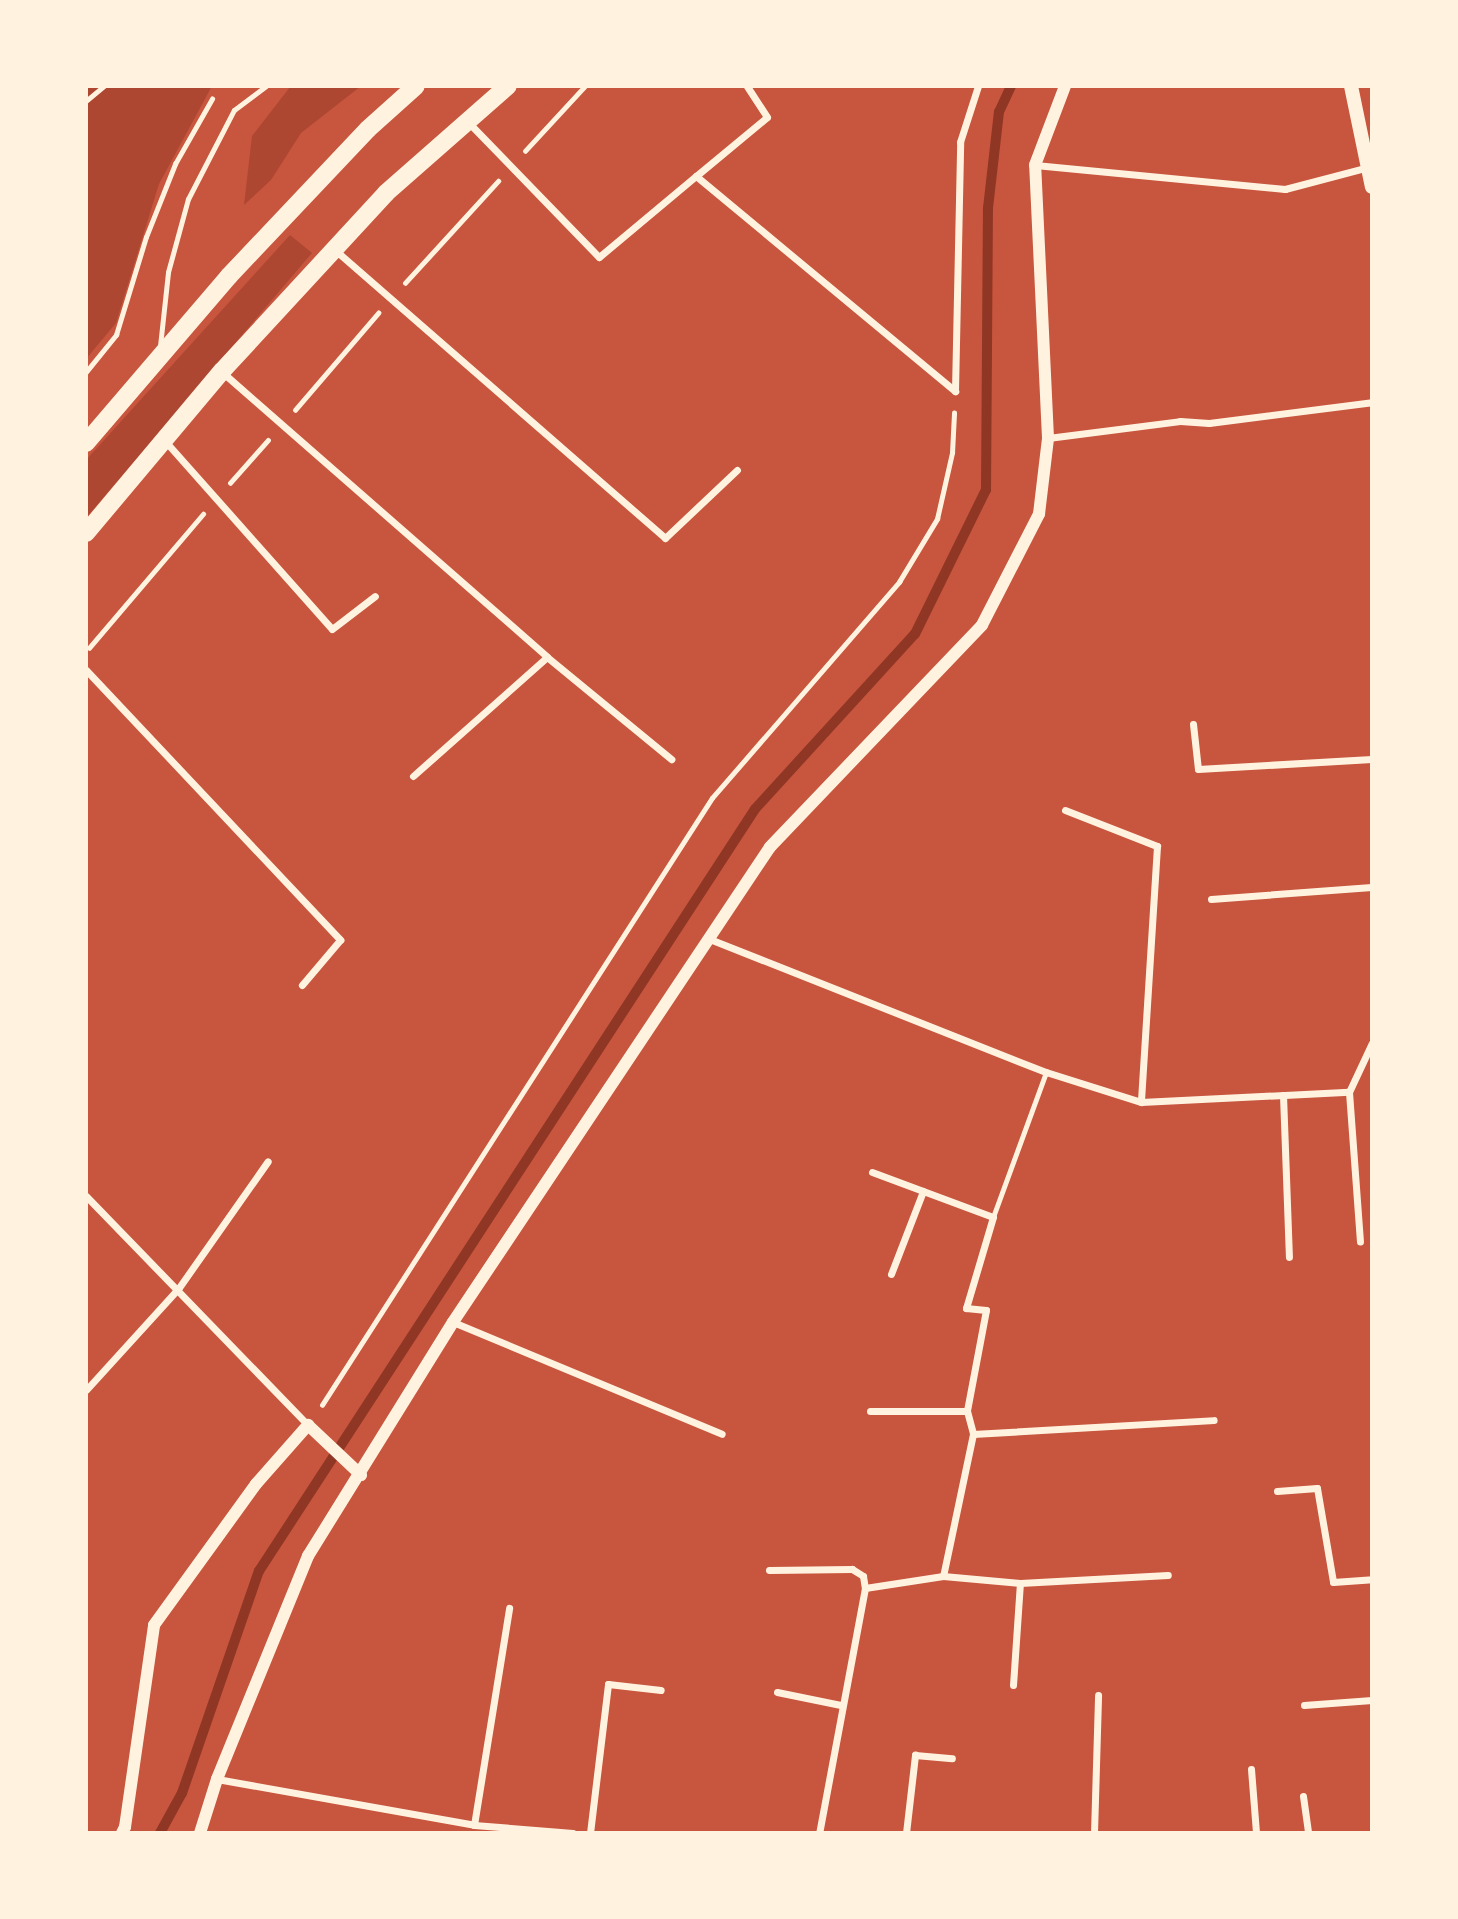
<!DOCTYPE html>
<html>
<head>
<meta charset="utf-8">
<style>
  body { margin:0 }
  #map { position:relative; width:1458px; height:1919px; overflow:hidden; background:#c8553d; font-family:"Alegreya Sans",sans-serif }
  div>[style] { position:absolute }
  .green>* { inset:0; background:#ae4732 }
  .stream>* { height:10px; margin:-5px; padding:0 5px; transform-origin:5px; border-radius:5px; background:#8f3625 }
  .path>* { height:4.5px; margin:-2.25px; padding:0 2.25px; transform-origin:2.25px; border-radius:2.25px; background:#fff3e0 }
  .service>* { height:5px; margin:-2.5px; padding:0 2.5px; transform-origin:2.5px; border-radius:2.5px; background:#fff3e0 }
  .minor>* { height:7px; margin:-3.5px; padding:0 3.5px; transform-origin:3.5px; border-radius:3.5px; background:#fff3e0 }
  .tertiary>* { height:12px; margin:-6px; padding:0 6px; transform-origin:6px; border-radius:6px; background:#fff3e0 }
  .secondary>* { height:14px; margin:-7px; padding:0 7px; transform-origin:7px; border-radius:7px; background:#fff3e0 }
  .primary>* { height:18px; margin:-9px; padding:0 9px; transform-origin:9px; border-radius:9px; background:#fff3e0 }
  span { translate:-50% -50%; white-space:nowrap; text-align:center; line-height:1.15; -webkit-text-stroke:6px #fff3e0; paint-order:stroke }
  .frame { position:absolute; inset:0; border:88px solid #fff3e0; pointer-events:none }
</style>
</head>
<body>
<div id="map">
  <div class="green">
    <div style="clip-path:polygon(86px 86px,212px 86px,159px 184px,116px 323px,86px 359px)"></div>
    <div style="clip-path:polygon(361px 86px,301px 133px,271px 180px,244px 205px,252px 136px,290px 87px)"></div>
    <div style="clip-path:polygon(290px 235px,312px 253px,86px 518px,86px 460px)"></div>
  </div>
  <div class="stream">
    <div style="left:160px;top:1833px;width:46px;rotate:-61.2deg"></div>
    <div style="left:182px;top:1793px;width:235px;rotate:-70.9deg"></div>
    <div style="left:259px;top:1571px;width:909px;rotate:-56.94deg"></div>
    <div style="left:755px;top:809px;width:237px;rotate:-47.6deg"></div>
    <div style="left:915px;top:634px;width:161px;rotate:-63.8deg"></div>
    <div style="left:986px;top:490px;width:282px;rotate:-89.6deg"></div>
    <div style="left:988px;top:208px;width:97px;rotate:-83.5deg"></div>
    <div style="left:999px;top:112px;width:29px;rotate:-65deg"></div>
  </div>
  <div class="path">
    <div style="left:86px;top:101px;width:23px;rotate:-40deg"></div>
    <div style="left:525px;top:151px;width:88px;rotate:-47.3deg"></div>
    <div style="left:405px;top:283px;width:138px;rotate:-47.6deg"></div>
    <div style="left:86px;top:372px;width:48px;rotate:-51deg"></div>
    <div style="left:116px;top:335px;width:102px;rotate:-73deg"></div>
    <div style="left:146px;top:237px;width:79px;rotate:-68.3deg"></div>
    <div style="left:175px;top:164px;width:75px;rotate:-60.4deg"></div>
    <div style="left:295px;top:410px;width:128px;rotate:-49.4deg"></div>
    <div style="left:230px;top:483px;width:57px;rotate:-48.5deg"></div>
    <div style="left:89px;top:648px;width:176px;rotate:-49.6deg"></div>
    <div style="left:322px;top:1405px;width:721px;rotate:-57.28deg"></div>
    <div style="left:712px;top:798px;width:286px;rotate:-49.1deg"></div>
    <div style="left:899px;top:582px;width:74px;rotate:-58.9deg"></div>
    <div style="left:937px;top:519px;width:68px;rotate:-77.2deg"></div>
    <div style="left:952px;top:453px;width:40px;rotate:-87.1deg"></div>
  </div>
  <div class="service">
    <div style="left:160px;top:346px;width:74px;rotate:-83.8deg"></div>
    <div style="left:168px;top:272px;width:76px;rotate:-74.7deg"></div>
    <div style="left:188px;top:199px;width:100px;rotate:-62.7deg"></div>
    <div style="left:234px;top:110px;width:40px;rotate:-37deg"></div>
    <div style="left:993px;top:1217px;width:154px;rotate:-69.9deg"></div>
  </div>
  <div class="minor">
    <div style="left:468px;top:122px;width:188px;rotate:45.9deg"></div>
    <div style="left:599px;top:257px;width:126px;rotate:-39.9deg"></div>
    <div style="left:696px;top:176px;width:337px;rotate:39.7deg"></div>
    <div style="left:1035px;top:165px;width:251px;rotate:5.5deg"></div>
    <div style="left:1285px;top:189px;width:86px;rotate:-14.8deg"></div>
    <div style="left:696px;top:176px;width:92px;rotate:-39.7deg"></div>
    <div style="left:767px;top:117px;width:37px;rotate:-123deg"></div>
    <div style="left:335px;top:250px;width:438px;rotate:41.1deg"></div>
    <div style="left:665px;top:538px;width:99px;rotate:-43.4deg"></div>
    <div style="left:222px;top:372px;width:432px;rotate:41.2deg"></div>
    <div style="left:547px;top:657px;width:161px;rotate:39.4deg"></div>
    <div style="left:955px;top:391px;width:249px;rotate:-88.8deg"></div>
    <div style="left:960px;top:142px;width:59px;rotate:-72.2deg"></div>
    <div style="left:1048px;top:438px;width:133px;rotate:-7.3deg"></div>
    <div style="left:1180px;top:421px;width:29px;rotate:4deg"></div>
    <div style="left:1209px;top:423px;width:164px;rotate:-7.3deg"></div>
    <div style="left:165px;top:441px;width:251px;rotate:48.4deg"></div>
    <div style="left:332px;top:629px;width:54px;rotate:-37.5deg"></div>
    <div style="left:86px;top:670px;width:371px;rotate:46.7deg"></div>
    <div style="left:340px;top:940px;width:59px;rotate:130.2deg"></div>
    <div style="left:1193px;top:724px;width:45px;rotate:83.7deg"></div>
    <div style="left:1198px;top:769px;width:174px;rotate:-3.3deg"></div>
    <div style="left:413px;top:776px;width:179px;rotate:-41.6deg"></div>
    <div style="left:1065px;top:810px;width:99px;rotate:21.4deg"></div>
    <div style="left:1157px;top:846px;width:256px;rotate:93.6deg"></div>
    <div style="left:1211px;top:899px;width:161px;rotate:-4.3deg"></div>
    <div style="left:707px;top:938px;width:365px;rotate:21.6deg"></div>
    <div style="left:1046px;top:1072px;width:100px;rotate:17.5deg"></div>
    <div style="left:1141px;top:1102px;width:208px;rotate:-2.8deg"></div>
    <div style="left:1349px;top:1092px;width:54px;rotate:-64.9deg"></div>
    <div style="left:1349px;top:1092px;width:150px;rotate:85.8deg"></div>
    <div style="left:1283px;top:1095px;width:162px;rotate:87.9deg"></div>
    <div style="left:872px;top:1172px;width:129px;rotate:20.4deg"></div>
    <div style="left:993px;top:1217px;width:95px;rotate:106.5deg"></div>
    <div style="left:966px;top:1308px;width:20px;rotate:6deg"></div>
    <div style="left:986px;top:1310px;width:103px;rotate:100.7deg"></div>
    <div style="left:967px;top:1411px;width:24px;rotate:75deg"></div>
    <div style="left:973px;top:1434px;width:145px;rotate:101.9deg"></div>
    <div style="left:86px;top:1196px;width:319px;rotate:45.9deg"></div>
    <div style="left:891px;top:1274px;width:89px;rotate:-68.9deg"></div>
    <div style="left:453px;top:1322px;width:291px;rotate:22.6deg"></div>
    <div style="left:86px;top:1390px;width:137px;rotate:-47.7deg"></div>
    <div style="left:178px;top:1289px;width:156px;rotate:-54.9deg"></div>
    <div style="left:870px;top:1411px;width:97px"></div>
    <div style="left:973px;top:1434px;width:241px;rotate:-3.3deg"></div>
    <div style="left:1277px;top:1491px;width:40px;rotate:-4.3deg"></div>
    <div style="left:1317px;top:1488px;width:95px;rotate:80.3deg"></div>
    <div style="left:1333px;top:1582px;width:39px;rotate:-4deg"></div>
    <div style="left:769px;top:1570px;width:83px;rotate:-0.7deg"></div>
    <div style="left:852px;top:1569px;width:13px;rotate:32deg"></div>
    <div style="left:863px;top:1576px;width:12px;rotate:81deg"></div>
    <div style="left:865px;top:1588px;width:249px;rotate:100.6deg"></div>
    <div style="left:865px;top:1588px;width:79px;rotate:-8.7deg"></div>
    <div style="left:943px;top:1576px;width:77px;rotate:5.2deg"></div>
    <div style="left:1020px;top:1583px;width:148px;rotate:-3.1deg"></div>
    <div style="left:1013px;top:1685px;width:102px;rotate:-86.1deg"></div>
    <div style="left:777px;top:1692px;width:65px;rotate:11.5deg"></div>
    <div style="left:1304px;top:1705px;width:68px;rotate:-4.2deg"></div>
    <div style="left:1251px;top:1769px;width:64px;rotate:85.5deg"></div>
    <div style="left:217px;top:1779px;width:261px;rotate:10.1deg"></div>
    <div style="left:474px;top:1825px;width:99px;rotate:4.6deg"></div>
    <div style="left:1303px;top:1796px;width:37px;rotate:82deg"></div>
    <div style="left:474px;top:1825px;width:220px;rotate:-80.8deg"></div>
    <div style="left:590px;top:1833px;width:150px;rotate:-83.1deg"></div>
    <div style="left:608px;top:1684px;width:53px;rotate:6.5deg"></div>
    <div style="left:906px;top:1833px;width:79px;rotate:-83.4deg"></div>
    <div style="left:915px;top:1755px;width:37px;rotate:5deg"></div>
    <div style="left:1094px;top:1833px;width:138px;rotate:-88.3deg"></div>
  </div>
  <div class="tertiary">
    <div style="left:122px;top:1833px;width:7px;rotate:-63deg"></div>
    <div style="left:125px;top:1827px;width:204px;rotate:-81.8deg"></div>
    <div style="left:154px;top:1625px;width:174px;rotate:-54.1deg"></div>
    <div style="left:256px;top:1484px;width:79px;rotate:-48.6deg"></div>
    <div style="left:308px;top:1425px;width:73px;rotate:43.3deg"></div>
    <div style="left:200px;top:1833px;width:57px;rotate:-72.5deg"></div>
    <div style="left:217px;top:1779px;width:241px;rotate:-67.8deg"></div>
    <div style="left:308px;top:1556px;width:275px;rotate:-58.2deg"></div>
    <div style="left:453px;top:1322px;width:571px;rotate:-56.28deg"></div>
    <div style="left:770px;top:847px;width:307px;rotate:-46.3deg"></div>
    <div style="left:982px;top:625px;width:125px;rotate:-62.8deg"></div>
    <div style="left:1039px;top:514px;width:77px;rotate:-83.2deg"></div>
    <div style="left:1048px;top:438px;width:273px;rotate:-92.7deg"></div>
    <div style="left:1035px;top:165px;width:85px;rotate:-69.2deg"></div>
  </div>
  <div class="secondary">
    <div style="left:1351px;top:86px;width:103px;rotate:78.3deg"></div>
  </div>
  <div class="primary">
    <div style="left:86px;top:443px;width:220px;rotate:-49.4deg"></div>
    <div style="left:229px;top:276px;width:202px;rotate:-46.6deg"></div>
    <div style="left:368px;top:129px;width:64px;rotate:-41.9deg"></div>
    <div style="left:86px;top:533px;width:212px;rotate:-50deg"></div>
    <div style="left:222px;top:371px;width:242px;rotate:-47.3deg"></div>
    <div style="left:386px;top:193px;width:162px;rotate:-41.3deg"></div>
  </div>
  <div class="frame"></div>
</div>
</body>
</html>
